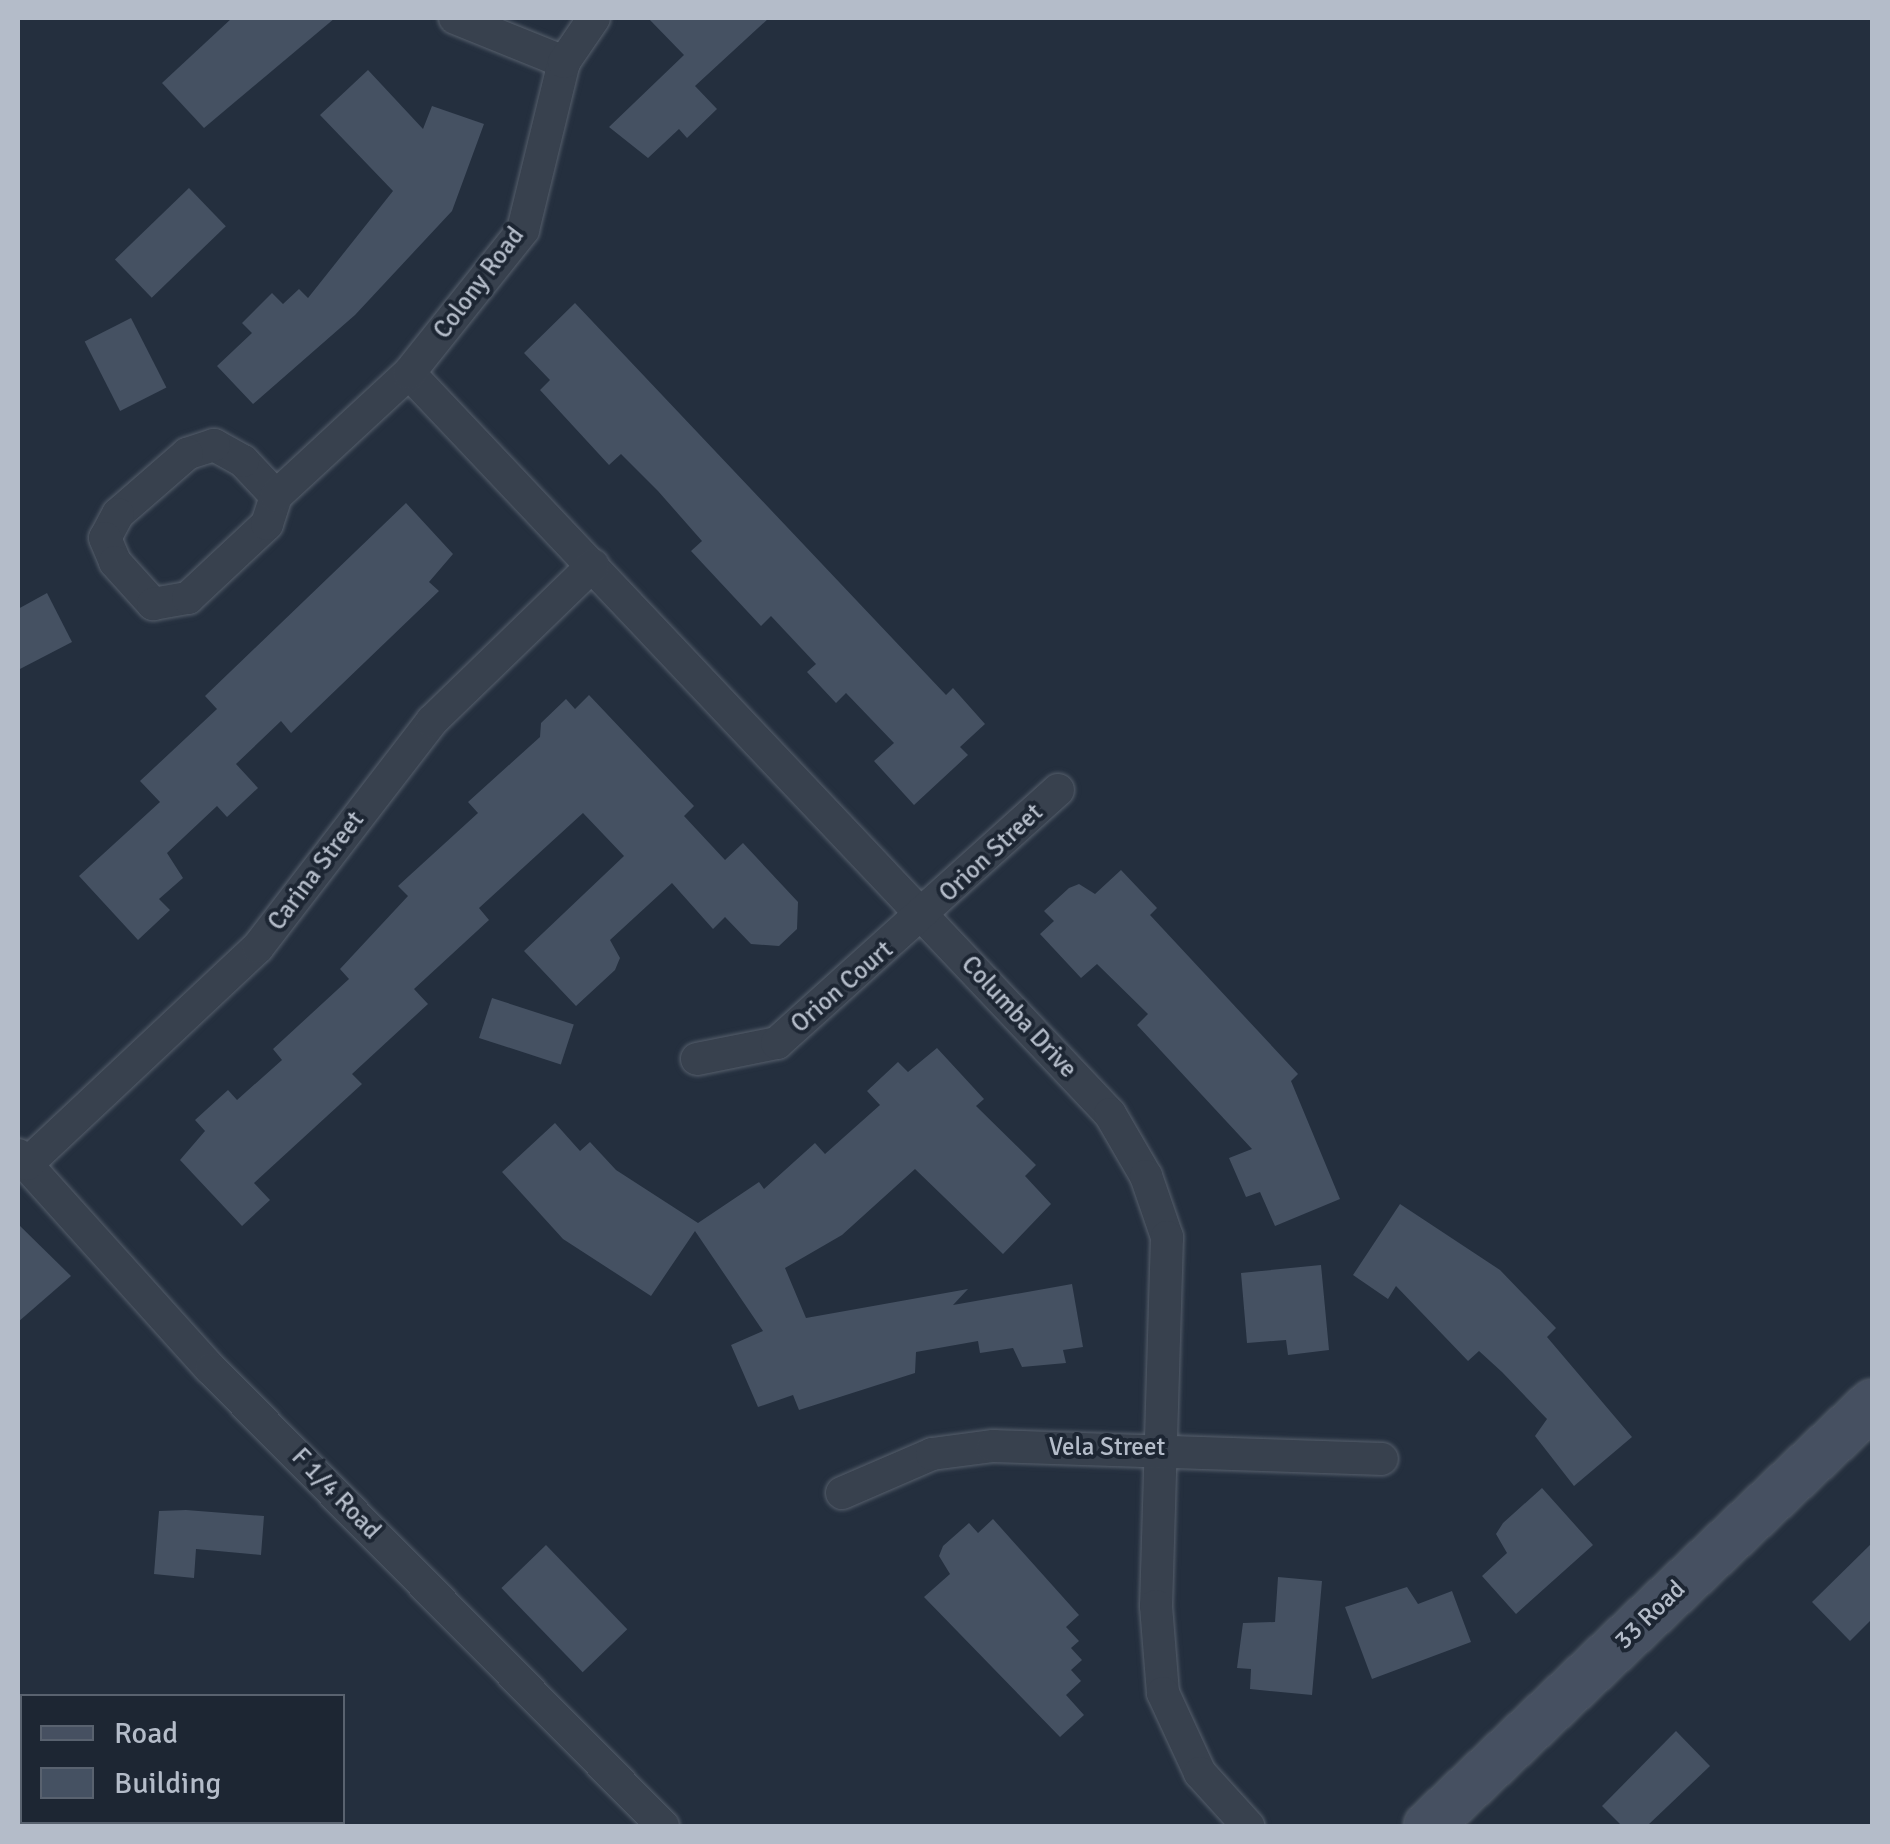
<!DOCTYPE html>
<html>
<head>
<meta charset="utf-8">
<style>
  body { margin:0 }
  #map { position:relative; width:1890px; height:1844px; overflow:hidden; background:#242f3e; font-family:Signika,sans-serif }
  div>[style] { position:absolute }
  .building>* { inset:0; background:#455162; transform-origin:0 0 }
  .roads { filter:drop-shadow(0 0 2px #565f6c) drop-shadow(0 0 2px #565f6c) }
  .street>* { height:32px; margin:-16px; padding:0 16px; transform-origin:16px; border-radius:16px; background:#38414e }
  .secondary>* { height:48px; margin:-24px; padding:0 24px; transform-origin:24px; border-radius:24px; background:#465061 }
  span { translate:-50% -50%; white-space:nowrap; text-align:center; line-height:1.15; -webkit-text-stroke:8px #1d2633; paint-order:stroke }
  .street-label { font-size:25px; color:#b4bcc9 }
  .frame { position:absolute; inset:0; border:20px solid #b4bcc9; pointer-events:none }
  .legend { position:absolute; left:20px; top:1694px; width:325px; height:130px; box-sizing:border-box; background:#1d2633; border:2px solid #59626f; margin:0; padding:12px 18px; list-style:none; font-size:30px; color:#b4bcc9 }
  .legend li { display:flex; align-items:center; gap:20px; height:50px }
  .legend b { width:50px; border:2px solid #59626f }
</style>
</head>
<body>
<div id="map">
  <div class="building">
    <div style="clip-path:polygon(232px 18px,335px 18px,204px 128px,162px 83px)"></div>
    <div style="clip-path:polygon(648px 18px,769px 18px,695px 86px,717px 109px,687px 138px,679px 129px,648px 158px,609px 127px,684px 55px)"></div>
    <div style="clip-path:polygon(368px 70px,423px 129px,432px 106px,484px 124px,452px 211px,355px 315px,253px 404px,217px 366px,252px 333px,242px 323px,272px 293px,283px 304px,299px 289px,308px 298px,393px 191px,320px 115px)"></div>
    <div style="left:189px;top:188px;width:53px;height:103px;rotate:46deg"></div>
    <div style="clip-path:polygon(575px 303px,946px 695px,953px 688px,985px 724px,960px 747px,968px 755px,914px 805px,874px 761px,894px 743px,846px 693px,836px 703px,807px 672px,816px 664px,771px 616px,761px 626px,691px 551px,702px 541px,658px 491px,621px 454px,609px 465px,540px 390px,550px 380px,524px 353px)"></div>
    <div style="left:131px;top:318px;width:78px;height:52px;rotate:63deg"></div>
    <div style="clip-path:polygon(406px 503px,453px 554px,429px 582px,439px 591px,291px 733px,281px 721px,236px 764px,258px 788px,227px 817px,217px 806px,167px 853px,183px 878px,159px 899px,170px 910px,138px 940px,79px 876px,160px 802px,140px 781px,217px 709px,205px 696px)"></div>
    <div style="clip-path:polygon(47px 593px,72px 642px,18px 670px,18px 609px)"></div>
    <div style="clip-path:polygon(589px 695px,694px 806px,684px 816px,725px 860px,743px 843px,798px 902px,797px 929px,779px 946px,751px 944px,725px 917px,713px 929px,672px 883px,610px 940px,620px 958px,615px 970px,576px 1006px,524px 951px,624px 856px,583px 813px,479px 908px,489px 920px,414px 989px,428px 1004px,352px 1074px,362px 1084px,254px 1183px,270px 1200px,242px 1226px,180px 1160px,205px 1131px,195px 1120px,228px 1090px,237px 1100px,282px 1060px,273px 1049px,349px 979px,340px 969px,408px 896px,398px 886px,478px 813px,468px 802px,540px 737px,541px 723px,566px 699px,575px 709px)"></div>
    <div style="clip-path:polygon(1121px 870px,1157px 908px,1150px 915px,1298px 1074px,1291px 1081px,1340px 1199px,1275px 1226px,1260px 1192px,1246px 1197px,1229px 1158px,1252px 1149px,1137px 1025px,1148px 1014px,1097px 964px,1081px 978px,1040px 934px,1054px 921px,1044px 911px,1069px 888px,1079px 884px,1095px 894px)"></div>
    <div style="left:492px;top:998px;width:86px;height:42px;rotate:18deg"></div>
    <div style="clip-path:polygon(937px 1048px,984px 1099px,976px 1106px,1036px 1165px,1025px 1176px,1051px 1204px,1003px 1254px,915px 1169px,842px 1235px,785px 1268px,806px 1318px,968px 1289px,953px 1305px,1072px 1284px,1083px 1347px,1063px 1350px,1066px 1363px,1022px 1367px,1013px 1348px,980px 1353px,978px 1341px,916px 1352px,915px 1373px,799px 1410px,793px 1395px,758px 1407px,731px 1345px,763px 1331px,695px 1231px,651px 1296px,563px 1239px,502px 1172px,555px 1123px,580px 1151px,590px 1142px,616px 1170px,698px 1223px,759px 1182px,764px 1189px,815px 1143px,825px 1154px,880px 1105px,867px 1091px,898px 1062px,908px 1072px)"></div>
    <div style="clip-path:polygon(1400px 1204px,1500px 1270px,1556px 1328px,1547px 1337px,1632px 1437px,1574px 1486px,1535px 1436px,1547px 1419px,1502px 1372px,1479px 1351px,1468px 1361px,1396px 1286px,1388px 1299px,1353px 1275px)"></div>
    <div style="clip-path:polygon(18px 1224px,71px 1276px,18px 1322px)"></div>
    <div style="clip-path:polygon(1321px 1265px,1329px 1350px,1288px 1355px,1286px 1340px,1247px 1343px,1241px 1273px)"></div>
    <div style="clip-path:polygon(1542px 1488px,1593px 1545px,1516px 1614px,1482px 1576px,1507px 1553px,1496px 1534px,1503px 1523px)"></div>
    <div style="clip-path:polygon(186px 1510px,264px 1516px,261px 1555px,196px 1549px,194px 1578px,154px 1574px,159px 1511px)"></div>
    <div style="clip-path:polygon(993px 1519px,1079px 1615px,1066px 1627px,1079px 1641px,1071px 1648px,1082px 1660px,1071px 1670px,1081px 1681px,1066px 1695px,1084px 1715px,1060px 1737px,924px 1597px,950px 1574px,939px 1556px,943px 1546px,969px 1523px,978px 1533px)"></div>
    <div style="clip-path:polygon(1872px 1543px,1872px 1619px,1850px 1641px,1812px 1602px)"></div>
    <div style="left:546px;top:1545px;width:117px;height:62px;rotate:46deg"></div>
    <div style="clip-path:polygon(1278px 1577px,1322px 1581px,1312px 1695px,1250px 1689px,1251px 1669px,1237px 1668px,1243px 1623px,1275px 1622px)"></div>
    <div style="clip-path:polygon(1407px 1587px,1418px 1604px,1452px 1591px,1471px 1642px,1372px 1679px,1345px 1607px)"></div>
    <div style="clip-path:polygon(1676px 1731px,1710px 1766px,1647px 1826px,1622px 1826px,1602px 1806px)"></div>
  </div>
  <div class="roads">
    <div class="street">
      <div style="left:455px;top:18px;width:118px;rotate:22deg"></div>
      <div style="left:409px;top:373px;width:1020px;rotate:46.59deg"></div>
      <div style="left:1110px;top:1114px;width:72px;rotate:59.9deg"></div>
      <div style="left:1146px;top:1176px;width:65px;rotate:71deg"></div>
      <div style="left:1167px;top:1237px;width:369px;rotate:91.7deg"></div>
      <div style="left:1156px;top:1606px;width:87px;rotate:85.4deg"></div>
      <div style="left:1163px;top:1693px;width:88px;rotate:65.2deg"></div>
      <div style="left:1200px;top:1773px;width:72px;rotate:47.8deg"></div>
      <div style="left:276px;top:496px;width:48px;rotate:-133.3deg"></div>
      <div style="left:243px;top:461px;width:33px;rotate:-151deg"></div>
      <div style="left:214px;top:445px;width:28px;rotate:162deg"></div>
      <div style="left:187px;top:454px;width:91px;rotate:139deg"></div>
      <div style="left:118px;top:514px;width:27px;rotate:118deg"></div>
      <div style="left:105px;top:538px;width:26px;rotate:67deg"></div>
      <div style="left:115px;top:562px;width:57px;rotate:47.9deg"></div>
      <div style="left:153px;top:604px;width:36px;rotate:-10deg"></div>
      <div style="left:188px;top:598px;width:108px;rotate:-43.1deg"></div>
      <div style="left:267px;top:524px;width:29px;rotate:-72deg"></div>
      <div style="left:276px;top:496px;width:181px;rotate:-42.8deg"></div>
      <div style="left:409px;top:373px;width:183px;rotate:-51.4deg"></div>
      <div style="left:523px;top:230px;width:173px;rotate:-76.3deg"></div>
      <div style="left:564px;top:62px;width:53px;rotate:-55.7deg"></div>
      <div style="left:697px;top:1059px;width:82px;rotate:-11.3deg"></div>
      <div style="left:777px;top:1043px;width:378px;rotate:-42deg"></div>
      <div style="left:18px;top:1155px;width:288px;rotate:48deg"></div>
      <div style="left:211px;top:1369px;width:643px;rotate:45.32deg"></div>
      <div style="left:27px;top:1164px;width:317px;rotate:-43.2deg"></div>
      <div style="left:258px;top:947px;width:285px;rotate:-52.4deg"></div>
      <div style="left:432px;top:721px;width:224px;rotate:-44.1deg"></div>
      <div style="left:842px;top:1493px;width:98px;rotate:-23.4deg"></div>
      <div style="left:932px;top:1454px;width:62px;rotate:-7.5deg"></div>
      <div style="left:993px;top:1446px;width:389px;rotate:1.9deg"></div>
    </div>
    <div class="secondary">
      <div style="left:1428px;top:1826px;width:613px;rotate:-43.54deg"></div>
    </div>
  </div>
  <div class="street-label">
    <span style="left:479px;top:283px;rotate:-53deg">Colony Road</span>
    <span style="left:991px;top:853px;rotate:-43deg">Orion Street</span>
    <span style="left:316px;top:871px;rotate:-53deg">Carina Street</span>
    <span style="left:842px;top:987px;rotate:-41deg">Orion Court</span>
    <span style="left:1019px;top:1017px;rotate:47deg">Columba Drive</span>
    <span style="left:1107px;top:1447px">Vela Street</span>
    <span style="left:336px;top:1494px;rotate:46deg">F 1/4 Road</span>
    <span style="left:1650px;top:1615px;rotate:-44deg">33 Road</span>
  </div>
  <div class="frame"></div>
  <ul class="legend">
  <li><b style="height:12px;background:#465061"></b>Road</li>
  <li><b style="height:28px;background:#455162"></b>Building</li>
  </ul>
</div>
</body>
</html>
